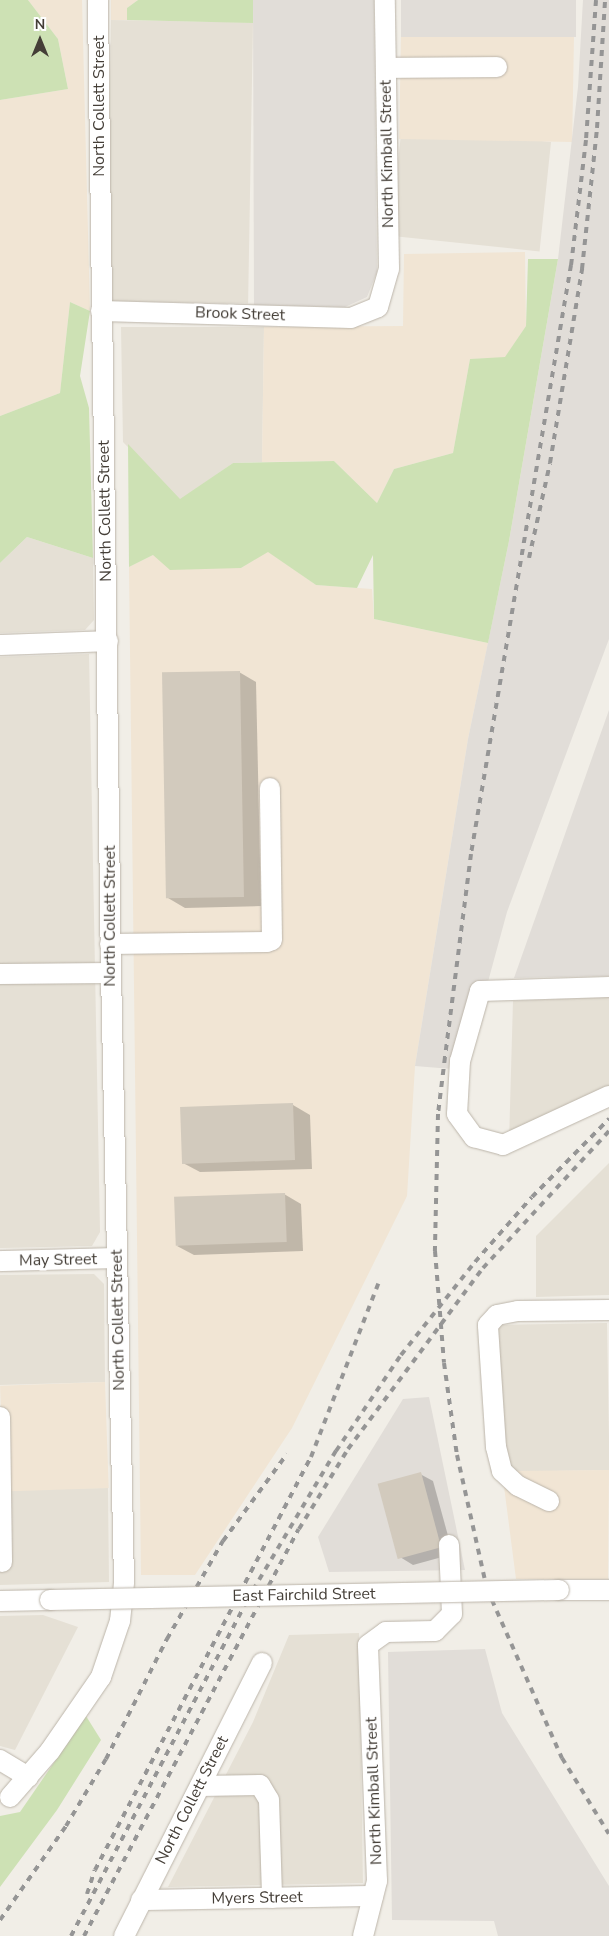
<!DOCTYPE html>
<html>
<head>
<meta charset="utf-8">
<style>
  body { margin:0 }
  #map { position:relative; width:609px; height:1936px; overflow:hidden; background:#f1eee7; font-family:"Nunito Sans",sans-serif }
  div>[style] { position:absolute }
  .residential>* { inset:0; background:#e5e0d5; transform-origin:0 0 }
  .commercial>* { inset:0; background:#f1e5d4; transform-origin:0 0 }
  .industrial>* { inset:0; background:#e1ddd8; transform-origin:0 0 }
  .green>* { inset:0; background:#cde1b4 }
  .shadow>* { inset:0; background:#0003 }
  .building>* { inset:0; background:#d2cabd; transform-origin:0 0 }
  .roads { filter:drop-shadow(0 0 1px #bcb5aa) drop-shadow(0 0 1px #bcb5aa) }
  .minor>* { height:20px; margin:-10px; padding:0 10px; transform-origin:10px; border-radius:10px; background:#fff }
  .rail>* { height:4px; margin-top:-2px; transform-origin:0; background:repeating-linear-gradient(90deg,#959595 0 6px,transparent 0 12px) }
  .bridges { filter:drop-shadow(0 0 1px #bcb5aa) drop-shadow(0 0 1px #bcb5aa) }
  .minor-bridge>* { height:20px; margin:-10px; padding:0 10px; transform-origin:10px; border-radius:10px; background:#fff }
  span { translate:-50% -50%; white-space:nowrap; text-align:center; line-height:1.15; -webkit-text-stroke:5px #fff; paint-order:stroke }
  .street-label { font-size:16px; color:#443e37 }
  .north { position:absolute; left:15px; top:15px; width:50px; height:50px; -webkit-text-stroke:4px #fff; paint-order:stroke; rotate:0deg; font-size:14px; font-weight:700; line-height:20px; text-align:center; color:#443e37 }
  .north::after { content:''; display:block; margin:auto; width:18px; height:22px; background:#443e37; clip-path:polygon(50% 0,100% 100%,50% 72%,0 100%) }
</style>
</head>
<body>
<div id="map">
  <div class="residential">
    <div style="left:111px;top:20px;width:142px;height:281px;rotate:1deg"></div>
    <div style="left:551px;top:142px;width:110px;height:150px;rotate:96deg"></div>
    <div style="clip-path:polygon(121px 327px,264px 327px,262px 462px,233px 463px,180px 500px,123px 442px)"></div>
    <div style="clip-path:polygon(27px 537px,93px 558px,94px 620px,85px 630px,0 633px,0 563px)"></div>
    <div style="clip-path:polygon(89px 654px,100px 1232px,92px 1246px,0 1248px,0 657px)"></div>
    <div style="clip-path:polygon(609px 997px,609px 1096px,509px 1143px,513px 1001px)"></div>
    <div style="clip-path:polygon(609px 1163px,609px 1295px,536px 1297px,536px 1236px)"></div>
    <div style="clip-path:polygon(94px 1274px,104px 1284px,105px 1382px,0 1385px,0 1275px)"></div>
    <div style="left:607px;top:1323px;width:147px;height:119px;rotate:89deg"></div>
    <div style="clip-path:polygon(0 1417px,1px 1489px,108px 1488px,109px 1582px,0 1585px)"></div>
    <div style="clip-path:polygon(43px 1615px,78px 1627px,15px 1750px,0 1746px,0 1616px)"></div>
    <div style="clip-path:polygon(359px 1633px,363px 1883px,168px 1887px,253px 1722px,289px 1635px)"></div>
  </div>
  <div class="commercial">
    <div style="clip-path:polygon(28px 0,82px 0,90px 311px,70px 302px,60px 393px,0 416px,0 100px,68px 89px,58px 39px)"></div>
    <div style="clip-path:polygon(111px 0,138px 0,127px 8px,127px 20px,111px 20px)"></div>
    <div style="left:574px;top:35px;width:107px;height:173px;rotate:91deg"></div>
    <div style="clip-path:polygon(525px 252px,526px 326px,505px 358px,470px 359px,453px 453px,394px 469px,377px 503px,334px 461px,262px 462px,264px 327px,403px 326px,404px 254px)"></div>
    <div style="clip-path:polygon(268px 551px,316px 585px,372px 589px,374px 619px,488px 643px,468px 739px,415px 1066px,407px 1196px,292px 1428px,195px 1575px,141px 1575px,129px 567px,153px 555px,241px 568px)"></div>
    <div style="left:105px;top:1382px;width:106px;height:105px;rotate:88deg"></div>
    <div style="clip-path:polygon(609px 1470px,608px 1579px,516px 1579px,502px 1471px)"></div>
  </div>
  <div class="industrial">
    <div style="clip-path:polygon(253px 0,374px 0,377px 272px,367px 297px,345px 307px,254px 305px)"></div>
    <div style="left:401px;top:0;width:175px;height:37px"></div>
    <div style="clip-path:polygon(583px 0,609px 0,609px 639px,507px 912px,464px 1070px,415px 1066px,468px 739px,509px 541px,558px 259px,578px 87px)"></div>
    <div style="clip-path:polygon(609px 710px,609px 976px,514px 978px)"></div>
    <div style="clip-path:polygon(429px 1397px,465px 1570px,329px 1572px,318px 1537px,403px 1399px)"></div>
    <div style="clip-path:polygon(485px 1649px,502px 1713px,609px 1886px,609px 1936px,498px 1936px,494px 1921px,392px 1920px,388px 1652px)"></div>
  </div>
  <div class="green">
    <div style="clip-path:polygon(0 0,28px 0,58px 39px,68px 89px,0 100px)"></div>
    <div style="clip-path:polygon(138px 0,253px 0,253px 23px,127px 20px,127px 8px)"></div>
    <div style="clip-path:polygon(528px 259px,558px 259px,509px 541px,488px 643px,374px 619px,373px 555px,357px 588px,316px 585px,268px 552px,241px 568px,170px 570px,153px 555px,129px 567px,128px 444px,180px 499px,233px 463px,334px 461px,377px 503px,394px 469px,453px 453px,470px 359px,505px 357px,526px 326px)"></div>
    <div style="clip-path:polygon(70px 302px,90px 311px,80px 376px,89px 408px,93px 558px,27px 537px,0 563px,0 416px,60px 393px)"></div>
    <div style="clip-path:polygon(86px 1716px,101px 1740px,57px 1810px,0 1887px,0 1816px,20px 1812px)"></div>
  </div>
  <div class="shadow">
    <div style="clip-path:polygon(239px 672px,256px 682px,261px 906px,185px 908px,168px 898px)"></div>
    <div style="clip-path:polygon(293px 1105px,310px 1115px,312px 1169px,200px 1172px,183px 1163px)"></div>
    <div style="clip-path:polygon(284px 1194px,301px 1204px,303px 1251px,194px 1255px,177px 1246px)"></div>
    <div style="clip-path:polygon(420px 1474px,433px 1481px,453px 1554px,413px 1565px,400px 1557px)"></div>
  </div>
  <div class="building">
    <div style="left:240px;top:671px;width:226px;height:78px;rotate:89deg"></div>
    <div style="left:293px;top:1103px;width:57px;height:113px;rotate:88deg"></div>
    <div style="left:285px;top:1193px;width:49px;height:111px;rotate:88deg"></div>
    <div style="left:421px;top:1472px;width:78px;height:45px;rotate:75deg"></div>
  </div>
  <div class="roads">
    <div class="minor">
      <div style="left:386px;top:68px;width:111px;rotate:-0.5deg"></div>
      <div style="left:101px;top:311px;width:250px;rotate:1.6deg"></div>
      <div style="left:351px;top:318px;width:29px;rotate:-22deg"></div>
      <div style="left:378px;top:307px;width:40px;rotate:-74deg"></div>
      <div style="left:389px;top:269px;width:269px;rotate:-90.9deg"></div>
      <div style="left:0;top:645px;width:108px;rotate:-2.1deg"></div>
      <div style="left:110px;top:944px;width:157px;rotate:-0.7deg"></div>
      <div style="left:267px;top:942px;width:5px;rotate:-22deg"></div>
      <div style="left:272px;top:940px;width:152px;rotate:-90.8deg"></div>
      <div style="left:0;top:974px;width:111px;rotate:-0.5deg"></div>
      <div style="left:609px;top:987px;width:129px;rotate:178.2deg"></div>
      <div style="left:480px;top:991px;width:73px;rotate:105.9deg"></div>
      <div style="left:460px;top:1061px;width:53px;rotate:93.2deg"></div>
      <div style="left:457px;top:1114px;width:29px;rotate:54deg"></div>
      <div style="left:474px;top:1137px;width:30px;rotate:15deg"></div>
      <div style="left:503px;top:1145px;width:117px;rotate:-24.8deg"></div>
      <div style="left:0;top:1261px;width:116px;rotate:-1.5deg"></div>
      <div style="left:0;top:1417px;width:145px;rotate:89.2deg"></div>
      <div style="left:549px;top:1501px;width:34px;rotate:-154deg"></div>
      <div style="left:518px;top:1486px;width:22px;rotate:-137deg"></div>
      <div style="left:502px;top:1471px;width:25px;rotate:-104deg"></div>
      <div style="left:496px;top:1447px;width:122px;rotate:-93.8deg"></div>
      <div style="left:488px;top:1325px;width:13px;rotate:-48deg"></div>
      <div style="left:497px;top:1315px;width:21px;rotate:-11deg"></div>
      <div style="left:518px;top:1311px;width:91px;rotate:-0.6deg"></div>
      <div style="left:559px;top:1590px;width:50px"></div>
      <div style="left:0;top:1601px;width:50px;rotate:-1.1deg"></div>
      <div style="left:0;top:1760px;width:33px;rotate:31deg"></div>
      <div style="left:200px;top:1786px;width:60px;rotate:-1deg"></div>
      <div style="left:260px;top:1785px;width:17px;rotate:59deg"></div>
      <div style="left:269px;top:1800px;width:98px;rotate:88.2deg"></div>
      <div style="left:10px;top:1797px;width:61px;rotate:-49deg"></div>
      <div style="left:50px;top:1751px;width:90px;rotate:-55.4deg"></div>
      <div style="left:101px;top:1677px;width:59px;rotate:-71.3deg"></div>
      <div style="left:120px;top:1621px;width:39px;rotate:-84deg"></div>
      <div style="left:124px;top:1582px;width:609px;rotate:-91.22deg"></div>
      <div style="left:111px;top:973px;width:973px;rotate:-90.77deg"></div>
      <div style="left:141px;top:1900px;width:232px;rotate:-1deg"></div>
      <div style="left:124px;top:1936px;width:306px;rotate:-63.2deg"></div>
      <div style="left:363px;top:1936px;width:57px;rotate:-75.7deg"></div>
      <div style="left:377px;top:1881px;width:236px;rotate:-92.2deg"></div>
      <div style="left:368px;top:1645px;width:22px;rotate:-36deg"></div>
      <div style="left:386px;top:1632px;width:49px;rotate:-1.2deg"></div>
      <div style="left:435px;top:1631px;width:24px;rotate:-45deg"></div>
      <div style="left:452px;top:1614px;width:69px;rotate:-92.5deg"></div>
    </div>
  </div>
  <div class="rail">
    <div style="left:596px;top:0;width:140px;rotate:94.1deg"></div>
    <div style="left:586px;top:140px;width:126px;rotate:96.8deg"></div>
    <div style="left:571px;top:265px;width:597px;rotate:99.64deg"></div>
    <div style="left:471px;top:854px;width:205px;rotate:97.3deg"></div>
    <div style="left:445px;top:1057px;width:57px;rotate:97deg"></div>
    <div style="left:438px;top:1114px;width:137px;rotate:91.3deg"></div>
    <div style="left:435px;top:1251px;width:112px;rotate:85.4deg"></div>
    <div style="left:444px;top:1363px;width:93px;rotate:82deg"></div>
    <div style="left:457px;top:1455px;width:137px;rotate:77.4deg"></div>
    <div style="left:487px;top:1589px;width:185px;rotate:66.1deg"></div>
    <div style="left:562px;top:1758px;width:89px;rotate:58.3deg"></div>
    <div style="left:529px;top:558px;width:97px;rotate:-77.5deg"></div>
    <div style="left:550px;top:463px;width:197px;rotate:-80.6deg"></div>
    <div style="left:582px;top:269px;width:142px;rotate:-83.9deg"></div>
    <div style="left:597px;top:128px;width:128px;rotate:-86.4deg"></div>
    <div style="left:87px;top:1894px;width:25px;rotate:-72deg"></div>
    <div style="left:95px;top:1870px;width:466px;rotate:-62.4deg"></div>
    <div style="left:311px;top:1457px;width:191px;rotate:-68.8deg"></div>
    <div style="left:0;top:1920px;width:115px;rotate:-54.9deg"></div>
    <div style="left:66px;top:1826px;width:78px;rotate:-59.2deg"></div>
    <div style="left:106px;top:1759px;width:135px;rotate:-63.1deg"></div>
    <div style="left:167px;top:1639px;width:113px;rotate:-60.3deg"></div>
    <div style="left:223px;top:1541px;width:108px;rotate:-53.7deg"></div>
    <div style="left:71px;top:1936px;width:391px;rotate:-62.3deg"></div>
    <div style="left:253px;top:1590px;width:162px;rotate:-59.2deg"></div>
    <div style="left:336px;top:1451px;width:116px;rotate:-55.9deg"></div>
    <div style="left:401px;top:1355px;width:119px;rotate:-51.5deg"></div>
    <div style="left:475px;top:1262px;width:86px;rotate:-48.8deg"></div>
    <div style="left:532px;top:1197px;width:110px;rotate:-45.4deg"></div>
    <div style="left:84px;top:1936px;width:460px;rotate:-62.2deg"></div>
    <div style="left:299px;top:1529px;width:94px;rotate:-58.5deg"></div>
    <div style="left:348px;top:1449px;width:226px;rotate:-53.3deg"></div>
    <div style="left:483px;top:1268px;width:186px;rotate:-47.4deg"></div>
  </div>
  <div class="bridges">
    <div class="minor-bridge">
      <div style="left:50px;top:1600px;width:509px;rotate:-1.13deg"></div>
    </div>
  </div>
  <div class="street-label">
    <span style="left:99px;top:106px;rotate:-90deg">North Collett Street</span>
    <span style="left:387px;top:154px;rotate:-91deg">North Kimball Street</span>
    <span style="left:240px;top:314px;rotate:2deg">Brook Street</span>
    <span style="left:105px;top:511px;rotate:-91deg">North Collett Street</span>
    <span style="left:110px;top:916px;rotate:-90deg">North Collett Street</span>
    <span style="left:58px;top:1260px;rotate:-1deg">May Street</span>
    <span style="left:118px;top:1320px;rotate:-91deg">North Collett Street</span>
    <span style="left:304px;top:1595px;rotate:-1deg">East Fairchild Street</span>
    <span style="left:374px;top:1791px;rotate:-92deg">North Kimball Street</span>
    <span style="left:192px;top:1800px;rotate:-63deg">North Collett Street</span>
    <span style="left:257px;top:1898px;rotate:-1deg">Myers Street</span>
  </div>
  <div class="north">N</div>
</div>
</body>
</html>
